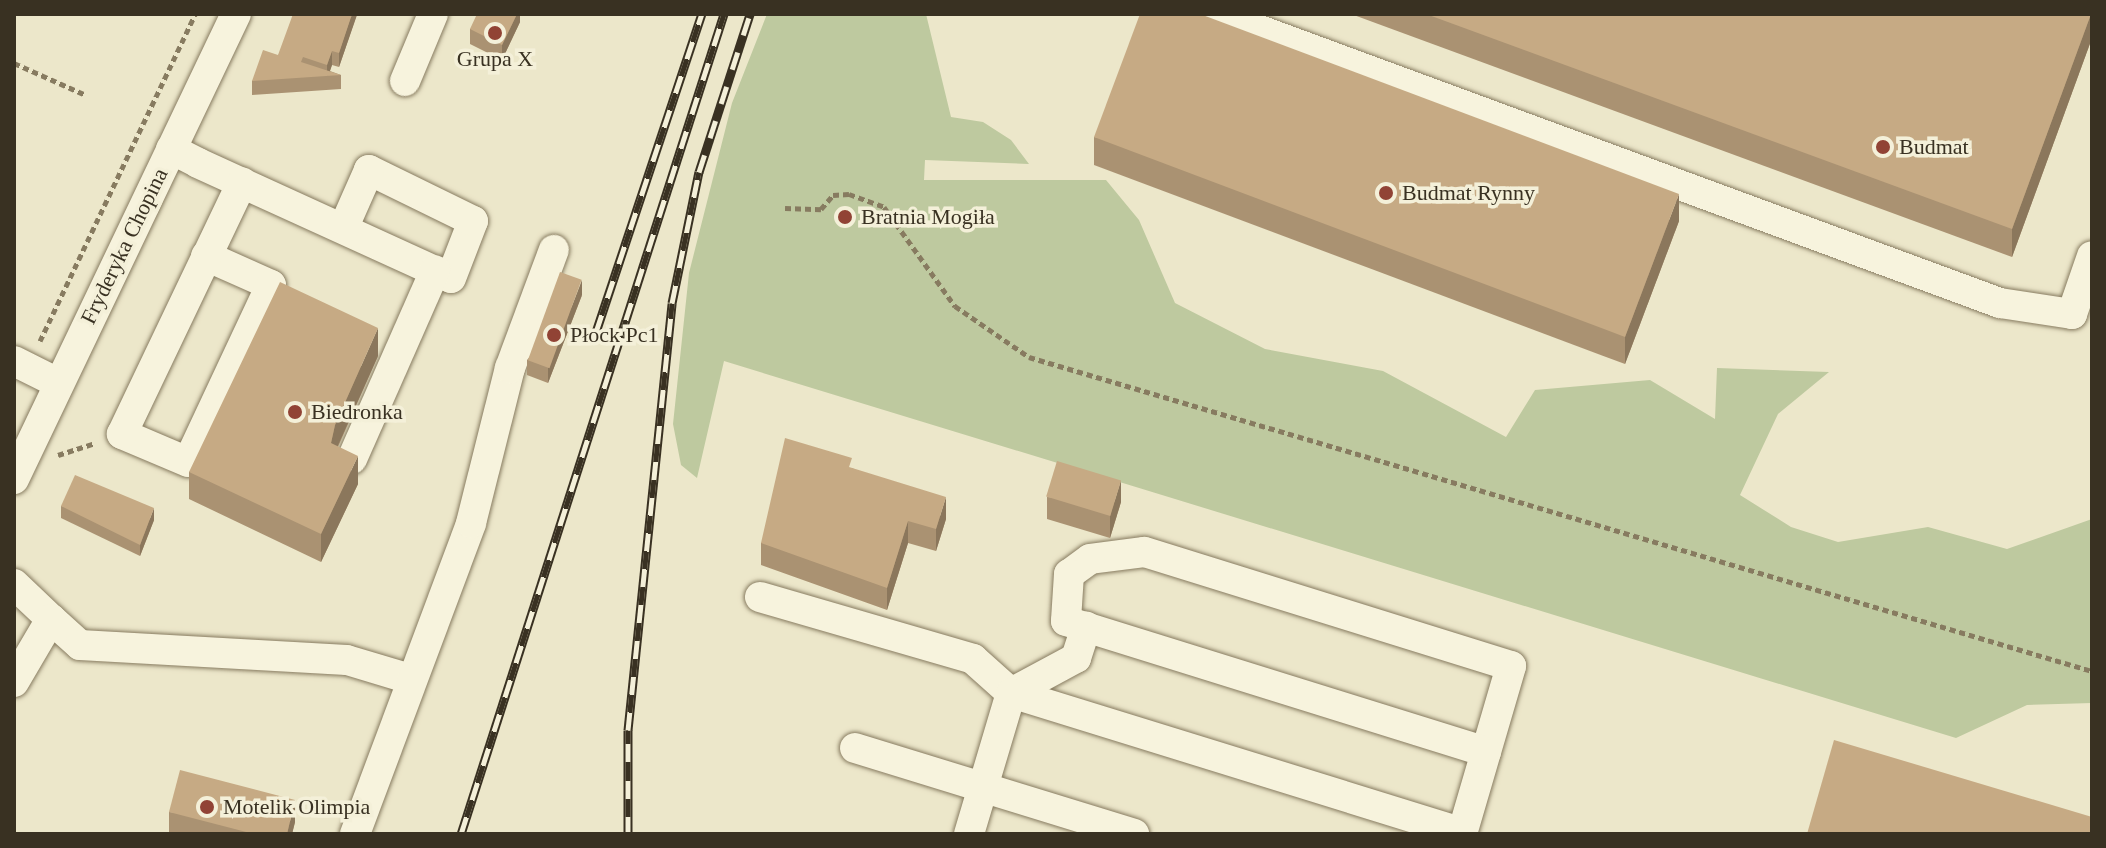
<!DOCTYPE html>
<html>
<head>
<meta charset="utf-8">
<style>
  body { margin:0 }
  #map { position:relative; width:2106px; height:848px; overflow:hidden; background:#ece7ca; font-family:Georgia,serif }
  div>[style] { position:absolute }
  .green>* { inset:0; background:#bec99f }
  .path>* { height:5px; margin-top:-2.5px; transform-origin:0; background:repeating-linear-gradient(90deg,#877b60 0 6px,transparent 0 10px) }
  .roads { filter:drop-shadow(0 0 2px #877b60) drop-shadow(0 0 2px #877b60) }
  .minor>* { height:30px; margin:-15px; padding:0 15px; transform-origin:15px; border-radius:15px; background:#f7f3dd }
  .rail>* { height:9px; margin-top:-4.5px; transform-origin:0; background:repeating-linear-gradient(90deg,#f4f0d9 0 18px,#393122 0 36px); box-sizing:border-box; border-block:2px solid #393122 }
  .wall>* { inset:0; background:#aa9272 }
  .shaded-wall>* { inset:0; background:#8b775c }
  .building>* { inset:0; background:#c6aa84; transform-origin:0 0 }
  .dots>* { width:22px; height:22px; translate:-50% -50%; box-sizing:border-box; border:4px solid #f4f0d9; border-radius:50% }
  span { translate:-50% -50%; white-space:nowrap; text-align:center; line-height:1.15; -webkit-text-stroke:7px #f4f0d9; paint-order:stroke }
  .poi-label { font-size:22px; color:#393122 }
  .left { translate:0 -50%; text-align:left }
  .street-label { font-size:22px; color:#393122 }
  .frame { position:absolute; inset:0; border:16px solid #393122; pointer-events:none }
</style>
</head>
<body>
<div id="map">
  <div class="green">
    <div style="clip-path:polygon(767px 14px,926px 14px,951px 117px,983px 122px,1011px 140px,1029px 164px,925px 160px,924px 180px,1106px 180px,1139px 220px,1175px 303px,1265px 349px,1383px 371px,1506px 437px,1535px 390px,1650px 380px,1715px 419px,1717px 368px,1829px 372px,1778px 414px,1740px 495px,1791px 527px,1838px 542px,1928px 527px,2007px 549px,2092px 519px,2092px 703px,2027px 705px,1956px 738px,724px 361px,697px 478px,681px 465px,673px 424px,689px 273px,732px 103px)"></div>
  </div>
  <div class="path">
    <div style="left:14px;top:63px;width:79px;rotate:24deg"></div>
    <div style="left:785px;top:208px;width:36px;rotate:2deg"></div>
    <div style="left:821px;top:209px;width:18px;rotate:-49deg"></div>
    <div style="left:833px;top:195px;width:16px;rotate:-4deg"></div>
    <div style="left:849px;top:194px;width:37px;rotate:20deg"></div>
    <div style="left:884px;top:207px;width:122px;rotate:54.4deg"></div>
    <div style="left:955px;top:306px;width:90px;rotate:34.6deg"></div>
    <div style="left:1029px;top:357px;width:1108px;rotate:16.46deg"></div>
    <div style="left:40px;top:341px;width:362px;rotate:-64.6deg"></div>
    <div style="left:58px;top:455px;width:38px;rotate:-18deg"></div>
  </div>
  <div class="roads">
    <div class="minor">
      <div style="left:1216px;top:14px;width:836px;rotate:20.24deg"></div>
      <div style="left:2000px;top:303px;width:73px;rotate:8.7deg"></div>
      <div style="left:2072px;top:314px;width:61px;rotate:-71deg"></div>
      <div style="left:405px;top:81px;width:73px;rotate:-67.3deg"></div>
      <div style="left:171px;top:149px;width:30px;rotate:27deg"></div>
      <div style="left:198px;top:163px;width:260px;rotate:24.5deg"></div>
      <div style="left:435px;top:271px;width:17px;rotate:24deg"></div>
      <div style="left:451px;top:278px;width:61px;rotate:-68.9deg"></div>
      <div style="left:473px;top:221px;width:116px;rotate:-153.9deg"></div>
      <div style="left:369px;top:170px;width:64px;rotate:113.8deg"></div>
      <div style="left:206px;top:256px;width:71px;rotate:24deg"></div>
      <div style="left:271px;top:285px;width:195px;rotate:115.1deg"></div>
      <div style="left:188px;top:462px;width:72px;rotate:-157deg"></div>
      <div style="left:122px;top:434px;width:279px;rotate:-64.5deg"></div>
      <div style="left:14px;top:361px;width:49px;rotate:26.6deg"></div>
      <div style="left:352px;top:459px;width:206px;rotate:-66.2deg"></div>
      <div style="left:14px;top:479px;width:515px;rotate:-64.48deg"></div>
      <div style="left:14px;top:584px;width:51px;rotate:43.4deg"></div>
      <div style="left:51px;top:619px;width:73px;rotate:120.4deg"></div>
      <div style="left:760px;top:597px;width:222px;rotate:16.2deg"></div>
      <div style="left:973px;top:659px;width:51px;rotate:41.8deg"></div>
      <div style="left:1011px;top:693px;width:74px;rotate:-28.3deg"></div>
      <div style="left:1076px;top:658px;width:33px;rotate:-72deg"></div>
      <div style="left:51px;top:619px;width:39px;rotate:42deg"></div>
      <div style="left:80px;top:645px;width:267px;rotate:3.2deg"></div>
      <div style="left:347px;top:660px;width:63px;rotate:16.7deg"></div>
      <div style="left:855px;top:748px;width:292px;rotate:17.1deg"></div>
      <div style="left:355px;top:834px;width:332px;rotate:-69.5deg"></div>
      <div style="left:471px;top:523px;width:160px;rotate:-75.9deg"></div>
      <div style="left:510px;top:368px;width:126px;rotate:-69.6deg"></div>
      <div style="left:969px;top:834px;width:147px;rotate:-73.4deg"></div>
      <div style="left:1011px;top:693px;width:472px;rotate:17.2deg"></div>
      <div style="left:1462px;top:834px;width:175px;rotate:-73.7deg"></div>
      <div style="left:1511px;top:666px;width:384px;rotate:-162.7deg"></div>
      <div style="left:1144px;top:552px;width:54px;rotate:172.6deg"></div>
      <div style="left:1090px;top:559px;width:26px;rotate:144deg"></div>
      <div style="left:1069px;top:574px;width:47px;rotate:93.7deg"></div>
      <div style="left:1066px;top:621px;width:440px;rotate:17.3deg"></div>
    </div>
  </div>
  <div class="rail">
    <div style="left:596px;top:332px;width:335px;rotate:-71.6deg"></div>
    <div style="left:461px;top:834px;width:861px;rotate:-72.22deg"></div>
    <div style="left:628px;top:834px;width:104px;rotate:-90deg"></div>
    <div style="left:628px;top:730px;width:429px;rotate:-84.1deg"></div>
    <div style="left:672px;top:303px;width:134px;rotate:-78.4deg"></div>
    <div style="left:699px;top:172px;width:166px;rotate:-72.1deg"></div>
  </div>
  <div class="wall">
    <div style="clip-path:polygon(357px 14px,339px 67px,332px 65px,330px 71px,341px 75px,341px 89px,252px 95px,252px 81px,278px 55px)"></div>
    <div style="clip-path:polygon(520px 14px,520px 22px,502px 60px,470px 44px,470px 29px)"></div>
    <div style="clip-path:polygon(1351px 14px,2092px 14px,2092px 38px,2012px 257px)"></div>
    <div style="clip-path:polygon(1094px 137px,1679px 221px,1625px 364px,1094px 165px)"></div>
    <div style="clip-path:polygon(582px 295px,548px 383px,527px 375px,527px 360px)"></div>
    <div style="clip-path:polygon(378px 356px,338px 447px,358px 484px,321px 562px,189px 499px,189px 472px)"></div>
    <div style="clip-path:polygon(852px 468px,946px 519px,936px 551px,908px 543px,887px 610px,761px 565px,761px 543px)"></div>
    <div style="clip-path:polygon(1047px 497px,1121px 502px,1110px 538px,1047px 519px)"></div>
    <div style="clip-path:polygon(61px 506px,154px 520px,140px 556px,61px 518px)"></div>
    <div style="clip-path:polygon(169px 812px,295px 822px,292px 834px,169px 834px)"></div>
  </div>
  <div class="shaded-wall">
    <div style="clip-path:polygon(352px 14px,357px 14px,357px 15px,339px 67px,339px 53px)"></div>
    <div style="clip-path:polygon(517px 14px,520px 14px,520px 22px,502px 60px,502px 45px)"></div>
    <div style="clip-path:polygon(2091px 14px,2092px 14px,2092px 38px,2012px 257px,2012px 229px)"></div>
    <div style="clip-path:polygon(332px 51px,332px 65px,328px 76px,327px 76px,327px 65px)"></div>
    <div style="clip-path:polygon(1679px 194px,1679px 221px,1625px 364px,1625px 337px)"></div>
    <div style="clip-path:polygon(582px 280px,582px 295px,548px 383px,548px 368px)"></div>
    <div style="clip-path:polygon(378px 328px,378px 356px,335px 452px,331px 443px,335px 425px)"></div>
    <div style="clip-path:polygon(358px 456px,358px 484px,321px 562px,321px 534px)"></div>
    <div style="clip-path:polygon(1121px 480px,1121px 502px,1110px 538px,1110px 516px)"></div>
    <div style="clip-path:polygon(946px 497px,946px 519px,936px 551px,936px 529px)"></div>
    <div style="clip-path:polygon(154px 508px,154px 520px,140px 556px,140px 545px)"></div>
    <div style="clip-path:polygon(908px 521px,908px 543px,887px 610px,887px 588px)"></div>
    <div style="clip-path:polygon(295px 800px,295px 822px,292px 834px,287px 834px)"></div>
  </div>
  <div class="building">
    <div style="clip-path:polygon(293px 14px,352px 14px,339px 53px,332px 51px,327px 65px,303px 57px,301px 62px,341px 75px,252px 81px,263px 50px,278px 55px)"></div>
    <div style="clip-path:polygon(477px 14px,517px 14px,502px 45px,470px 29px)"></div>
    <div style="clip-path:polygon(1140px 14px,1200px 14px,1679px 194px,1625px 337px,1094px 137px)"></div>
    <div style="clip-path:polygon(1426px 14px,2091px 14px,2012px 229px)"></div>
    <div style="left:560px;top:272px;width:23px;height:94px;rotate:20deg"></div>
    <div style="clip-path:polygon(280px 282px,378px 328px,335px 425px,331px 443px,358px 456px,321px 534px,189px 472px)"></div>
    <div style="clip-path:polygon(785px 438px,852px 458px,849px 467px,946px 497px,936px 529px,908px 521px,887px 588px,761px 543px)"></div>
    <div style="left:1057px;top:461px;width:67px;height:37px;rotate:17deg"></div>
    <div style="clip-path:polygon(75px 475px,154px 508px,140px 545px,61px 506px)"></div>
    <div style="clip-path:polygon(1834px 740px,2092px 817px,2092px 834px,1807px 834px)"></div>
    <div style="clip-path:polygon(180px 770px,295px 800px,287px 834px,254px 834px,169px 812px)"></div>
  </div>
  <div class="dots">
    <div style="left:495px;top:33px;background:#914335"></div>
    <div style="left:1883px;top:147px;background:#914335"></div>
    <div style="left:1386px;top:193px;background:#914335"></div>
    <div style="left:845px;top:217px;background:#914335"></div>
    <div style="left:554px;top:335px;background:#914335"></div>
    <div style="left:295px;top:412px;background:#914335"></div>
    <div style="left:207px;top:807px;background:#914335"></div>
  </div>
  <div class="poi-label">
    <span style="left:495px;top:59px">Grupa X</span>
    <span class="left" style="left:1899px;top:147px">Budmat</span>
    <span class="left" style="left:1402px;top:193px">Budmat Rynny</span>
    <span class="left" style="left:861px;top:217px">Bratnia Mogiła</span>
    <span class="left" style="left:570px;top:335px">Płock Pc1</span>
    <span class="left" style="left:311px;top:412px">Biedronka</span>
    <span class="left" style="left:223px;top:807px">Motelik Olimpia</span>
  </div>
  <div class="street-label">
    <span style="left:124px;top:246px;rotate:-64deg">Fryderyka Chopina</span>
  </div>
  <div class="frame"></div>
</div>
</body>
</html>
